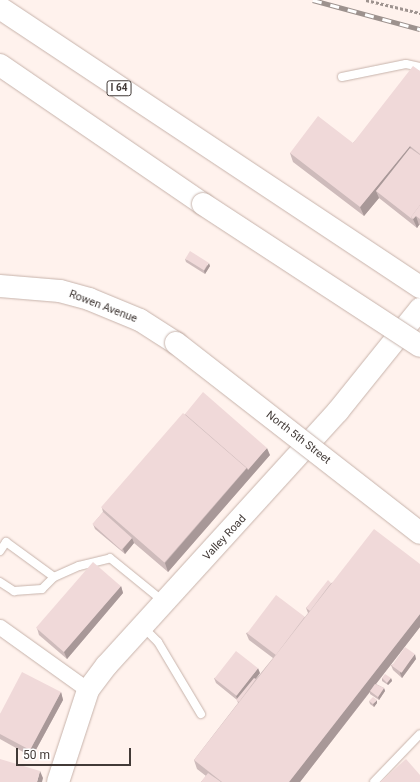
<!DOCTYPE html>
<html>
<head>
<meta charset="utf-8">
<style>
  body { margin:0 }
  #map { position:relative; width:420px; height:782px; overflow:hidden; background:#fff2ed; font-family:Roboto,sans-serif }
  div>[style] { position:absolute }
  .path>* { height:2.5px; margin-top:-1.25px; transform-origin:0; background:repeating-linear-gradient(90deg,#9e938f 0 3px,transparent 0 5px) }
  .roads { filter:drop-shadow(0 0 1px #c7b3ab) drop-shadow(0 0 1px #c7b3ab) }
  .lane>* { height:8px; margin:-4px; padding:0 4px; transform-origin:4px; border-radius:4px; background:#fff }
  .street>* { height:15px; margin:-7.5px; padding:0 7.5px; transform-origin:7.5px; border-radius:7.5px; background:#fff }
  .secondary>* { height:22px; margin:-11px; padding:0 11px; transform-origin:11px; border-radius:11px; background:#fff }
  .highway>* { height:22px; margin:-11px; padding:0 11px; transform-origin:11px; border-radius:11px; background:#fff }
  .rail>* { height:4.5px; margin-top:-2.25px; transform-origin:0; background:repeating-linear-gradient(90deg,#fff 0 9px,#9d928e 0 18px); box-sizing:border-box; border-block:1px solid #9d928e }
  .bridges { filter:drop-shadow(0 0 1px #c7b3ab) drop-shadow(0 0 1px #c7b3ab) }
  .secondary-bridge>* { height:22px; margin:-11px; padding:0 11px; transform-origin:11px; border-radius:11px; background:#fff }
  .highway-bridge>* { height:22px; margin:-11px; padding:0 11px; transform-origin:11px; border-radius:11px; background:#fff }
  .wall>* { inset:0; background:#cebbbb }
  .shaded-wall>* { inset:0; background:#a89898 }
  .building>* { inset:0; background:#f0d9d9; transform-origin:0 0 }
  span { translate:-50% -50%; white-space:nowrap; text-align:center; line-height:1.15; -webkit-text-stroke:3px #fff; paint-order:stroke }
  .shield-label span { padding:1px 3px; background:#fff; border:1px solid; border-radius:3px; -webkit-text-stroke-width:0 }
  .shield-label { font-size:10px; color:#423a37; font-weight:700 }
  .street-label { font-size:11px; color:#423a37 }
  .scale { position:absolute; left:16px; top:748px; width:115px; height:18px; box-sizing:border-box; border:2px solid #423a37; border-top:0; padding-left:5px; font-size:12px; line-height:14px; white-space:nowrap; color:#423a37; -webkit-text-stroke:3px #fff; paint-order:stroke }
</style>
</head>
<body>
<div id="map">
  <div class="path">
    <div style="left:366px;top:0;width:56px;rotate:13.5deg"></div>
  </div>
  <div class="roads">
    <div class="lane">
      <div style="left:342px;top:77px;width:65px;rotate:-11.5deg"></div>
      <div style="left:406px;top:64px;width:14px;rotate:12deg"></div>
      <div style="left:0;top:551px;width:11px;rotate:-56deg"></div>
      <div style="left:6px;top:542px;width:59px;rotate:36.1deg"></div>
      <div style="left:0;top:582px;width:17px;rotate:33deg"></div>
      <div style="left:14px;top:591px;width:28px;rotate:-4deg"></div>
      <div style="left:42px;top:589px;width:17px;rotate:-45deg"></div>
      <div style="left:54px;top:577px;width:27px;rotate:-24deg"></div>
      <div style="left:79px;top:566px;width:32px;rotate:-14deg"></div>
      <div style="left:110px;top:558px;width:68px;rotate:39.1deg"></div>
      <div style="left:143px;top:627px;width:21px;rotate:45deg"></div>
      <div style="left:158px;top:642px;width:84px;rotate:59.2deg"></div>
      <div style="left:374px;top:782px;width:66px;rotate:-46.2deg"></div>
    </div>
    <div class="street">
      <div style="left:0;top:627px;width:108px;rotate:35.6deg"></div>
    </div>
    <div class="secondary">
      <div style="left:0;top:286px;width:60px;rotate:4.8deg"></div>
      <div style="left:60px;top:291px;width:30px;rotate:15deg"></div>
      <div style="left:89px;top:299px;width:55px;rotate:22.4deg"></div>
      <div style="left:140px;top:320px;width:43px;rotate:32.6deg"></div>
      <div style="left:58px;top:782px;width:97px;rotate:-71.9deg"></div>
      <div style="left:88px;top:690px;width:31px;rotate:-53deg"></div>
      <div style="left:107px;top:665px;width:343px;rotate:-47.7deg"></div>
      <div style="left:338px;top:411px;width:131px;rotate:-51.2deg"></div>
    </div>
    <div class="highway">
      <div style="left:0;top:8px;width:504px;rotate:33.6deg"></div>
      <div style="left:0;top:65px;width:246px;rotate:34.4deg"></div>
    </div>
  </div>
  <div class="rail">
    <div style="left:313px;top:0;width:111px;rotate:15.2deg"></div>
  </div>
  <div class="bridges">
    <div class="secondary-bridge">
      <div style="left:176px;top:343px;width:309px;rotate:37.9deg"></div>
    </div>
    <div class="highway-bridge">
      <div style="left:203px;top:204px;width:259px;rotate:33.2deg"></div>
    </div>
  </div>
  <div class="wall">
    <div style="clip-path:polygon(420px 71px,420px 225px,419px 225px,417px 228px,379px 198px,364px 216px,293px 162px,290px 153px,353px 143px)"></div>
    <div style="clip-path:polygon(185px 259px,210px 266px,205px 274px,186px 262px)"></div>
    <div style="clip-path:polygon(185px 414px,270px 455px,168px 572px,134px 543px,125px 554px,95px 529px,93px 524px,103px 512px,102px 508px)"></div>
    <div style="clip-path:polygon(420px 564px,420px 627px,376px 684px,384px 688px,385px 691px,379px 700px,370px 694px,370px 692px,300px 782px,201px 782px,206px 776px,197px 769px,194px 760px,238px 703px,237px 700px,216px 683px,214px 678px,260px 673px,256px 679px,273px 658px,249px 640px,246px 633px,305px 617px,308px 613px,306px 608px,331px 583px)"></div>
    <div style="clip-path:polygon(121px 586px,123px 593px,67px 659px,39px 635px,37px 628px)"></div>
    <div style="clip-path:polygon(416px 659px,402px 678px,393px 670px,391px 665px)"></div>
    <div style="clip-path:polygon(382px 678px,391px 678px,392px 681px,388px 685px,382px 681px)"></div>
    <div style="clip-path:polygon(61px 692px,63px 700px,32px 757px,0 739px,0 714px)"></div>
    <div style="clip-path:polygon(369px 701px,377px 703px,374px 707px,370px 704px)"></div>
  </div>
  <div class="shaded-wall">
    <div style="clip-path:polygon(410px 146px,413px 155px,376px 191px,379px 198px,364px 216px,360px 207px)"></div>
    <div style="clip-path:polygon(416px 216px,419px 225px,417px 228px,413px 219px)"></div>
    <div style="clip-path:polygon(209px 263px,210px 266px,205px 274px,204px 271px)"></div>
    <div style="clip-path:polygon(267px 448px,270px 455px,168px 572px,165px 563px,247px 468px)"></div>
    <div style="clip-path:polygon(132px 538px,134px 543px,125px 554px,123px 549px)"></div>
    <div style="clip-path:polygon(121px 586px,123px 593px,67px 659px,64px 652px)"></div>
    <div style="clip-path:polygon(420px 614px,420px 627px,300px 782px,289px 782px)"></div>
    <div style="clip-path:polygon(415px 654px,416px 659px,402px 678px,400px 673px)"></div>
    <div style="clip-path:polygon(258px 668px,260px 673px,238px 701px,236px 696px)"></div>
    <div style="clip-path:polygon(391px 678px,392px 681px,388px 685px,387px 683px)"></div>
    <div style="clip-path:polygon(384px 688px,385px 691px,379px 700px,378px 697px)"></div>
    <div style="clip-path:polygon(61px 692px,63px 700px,32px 757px,30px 750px)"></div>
    <div style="clip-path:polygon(377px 700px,377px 703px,374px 707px,373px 704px)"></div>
    <div style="clip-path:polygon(40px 771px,43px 778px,42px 782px,37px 782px)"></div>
  </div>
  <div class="building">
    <div style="clip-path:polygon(413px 66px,420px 71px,420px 154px,410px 146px,360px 207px,290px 153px,318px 116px,353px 143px)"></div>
    <div style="clip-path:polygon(410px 148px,420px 155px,420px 205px,411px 217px,412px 219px,376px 191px)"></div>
    <div style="clip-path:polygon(420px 205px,420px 219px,416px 216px,413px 219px,411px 217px)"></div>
    <div style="left:190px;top:251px;width:22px;height:9px;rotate:32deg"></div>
    <div style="clip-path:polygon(203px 392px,267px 448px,248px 470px,247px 468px,185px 414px)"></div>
    <div style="left:183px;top:413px;width:84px;height:125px;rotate:41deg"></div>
    <div style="left:103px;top:512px;width:39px;height:16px;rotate:42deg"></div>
    <div style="clip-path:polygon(374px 529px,420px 564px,420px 614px,289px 782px,222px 782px,194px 760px)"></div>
    <div style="left:93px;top:562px;width:37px;height:87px;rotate:41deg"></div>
    <div style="clip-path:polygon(328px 580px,331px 583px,310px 611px,306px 608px)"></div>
    <div style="left:276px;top:595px;width:36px;height:48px;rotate:37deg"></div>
    <div style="left:405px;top:647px;width:12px;height:23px;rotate:35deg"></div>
    <div style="left:236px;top:651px;width:28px;height:35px;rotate:38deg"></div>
    <div style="clip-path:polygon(22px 672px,61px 692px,30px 750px,0 734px,0 714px)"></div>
    <div style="clip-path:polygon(385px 674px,391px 678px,387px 683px,382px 678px)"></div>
    <div style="clip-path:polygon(254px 678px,256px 679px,239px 702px,236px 700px)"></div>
    <div style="clip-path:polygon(375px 684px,384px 688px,378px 697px,370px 691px)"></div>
    <div style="clip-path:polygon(373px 697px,377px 700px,373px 704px,369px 701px)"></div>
    <div style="clip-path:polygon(0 759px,40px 771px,37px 782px,0 782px)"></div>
    <div style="clip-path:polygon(406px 759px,420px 775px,420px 782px,380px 782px)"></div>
    <div style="clip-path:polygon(208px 773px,221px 782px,201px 782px)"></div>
  </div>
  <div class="shield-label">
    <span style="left:119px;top:88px">I 64</span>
  </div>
  <div class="street-label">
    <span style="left:103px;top:307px;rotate:21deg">Rowen Avenue</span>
    <span style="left:298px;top:438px;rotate:38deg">North 5th Street</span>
    <span style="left:225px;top:538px;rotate:-47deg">Valley Road</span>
  </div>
  <div class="scale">50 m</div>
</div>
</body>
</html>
